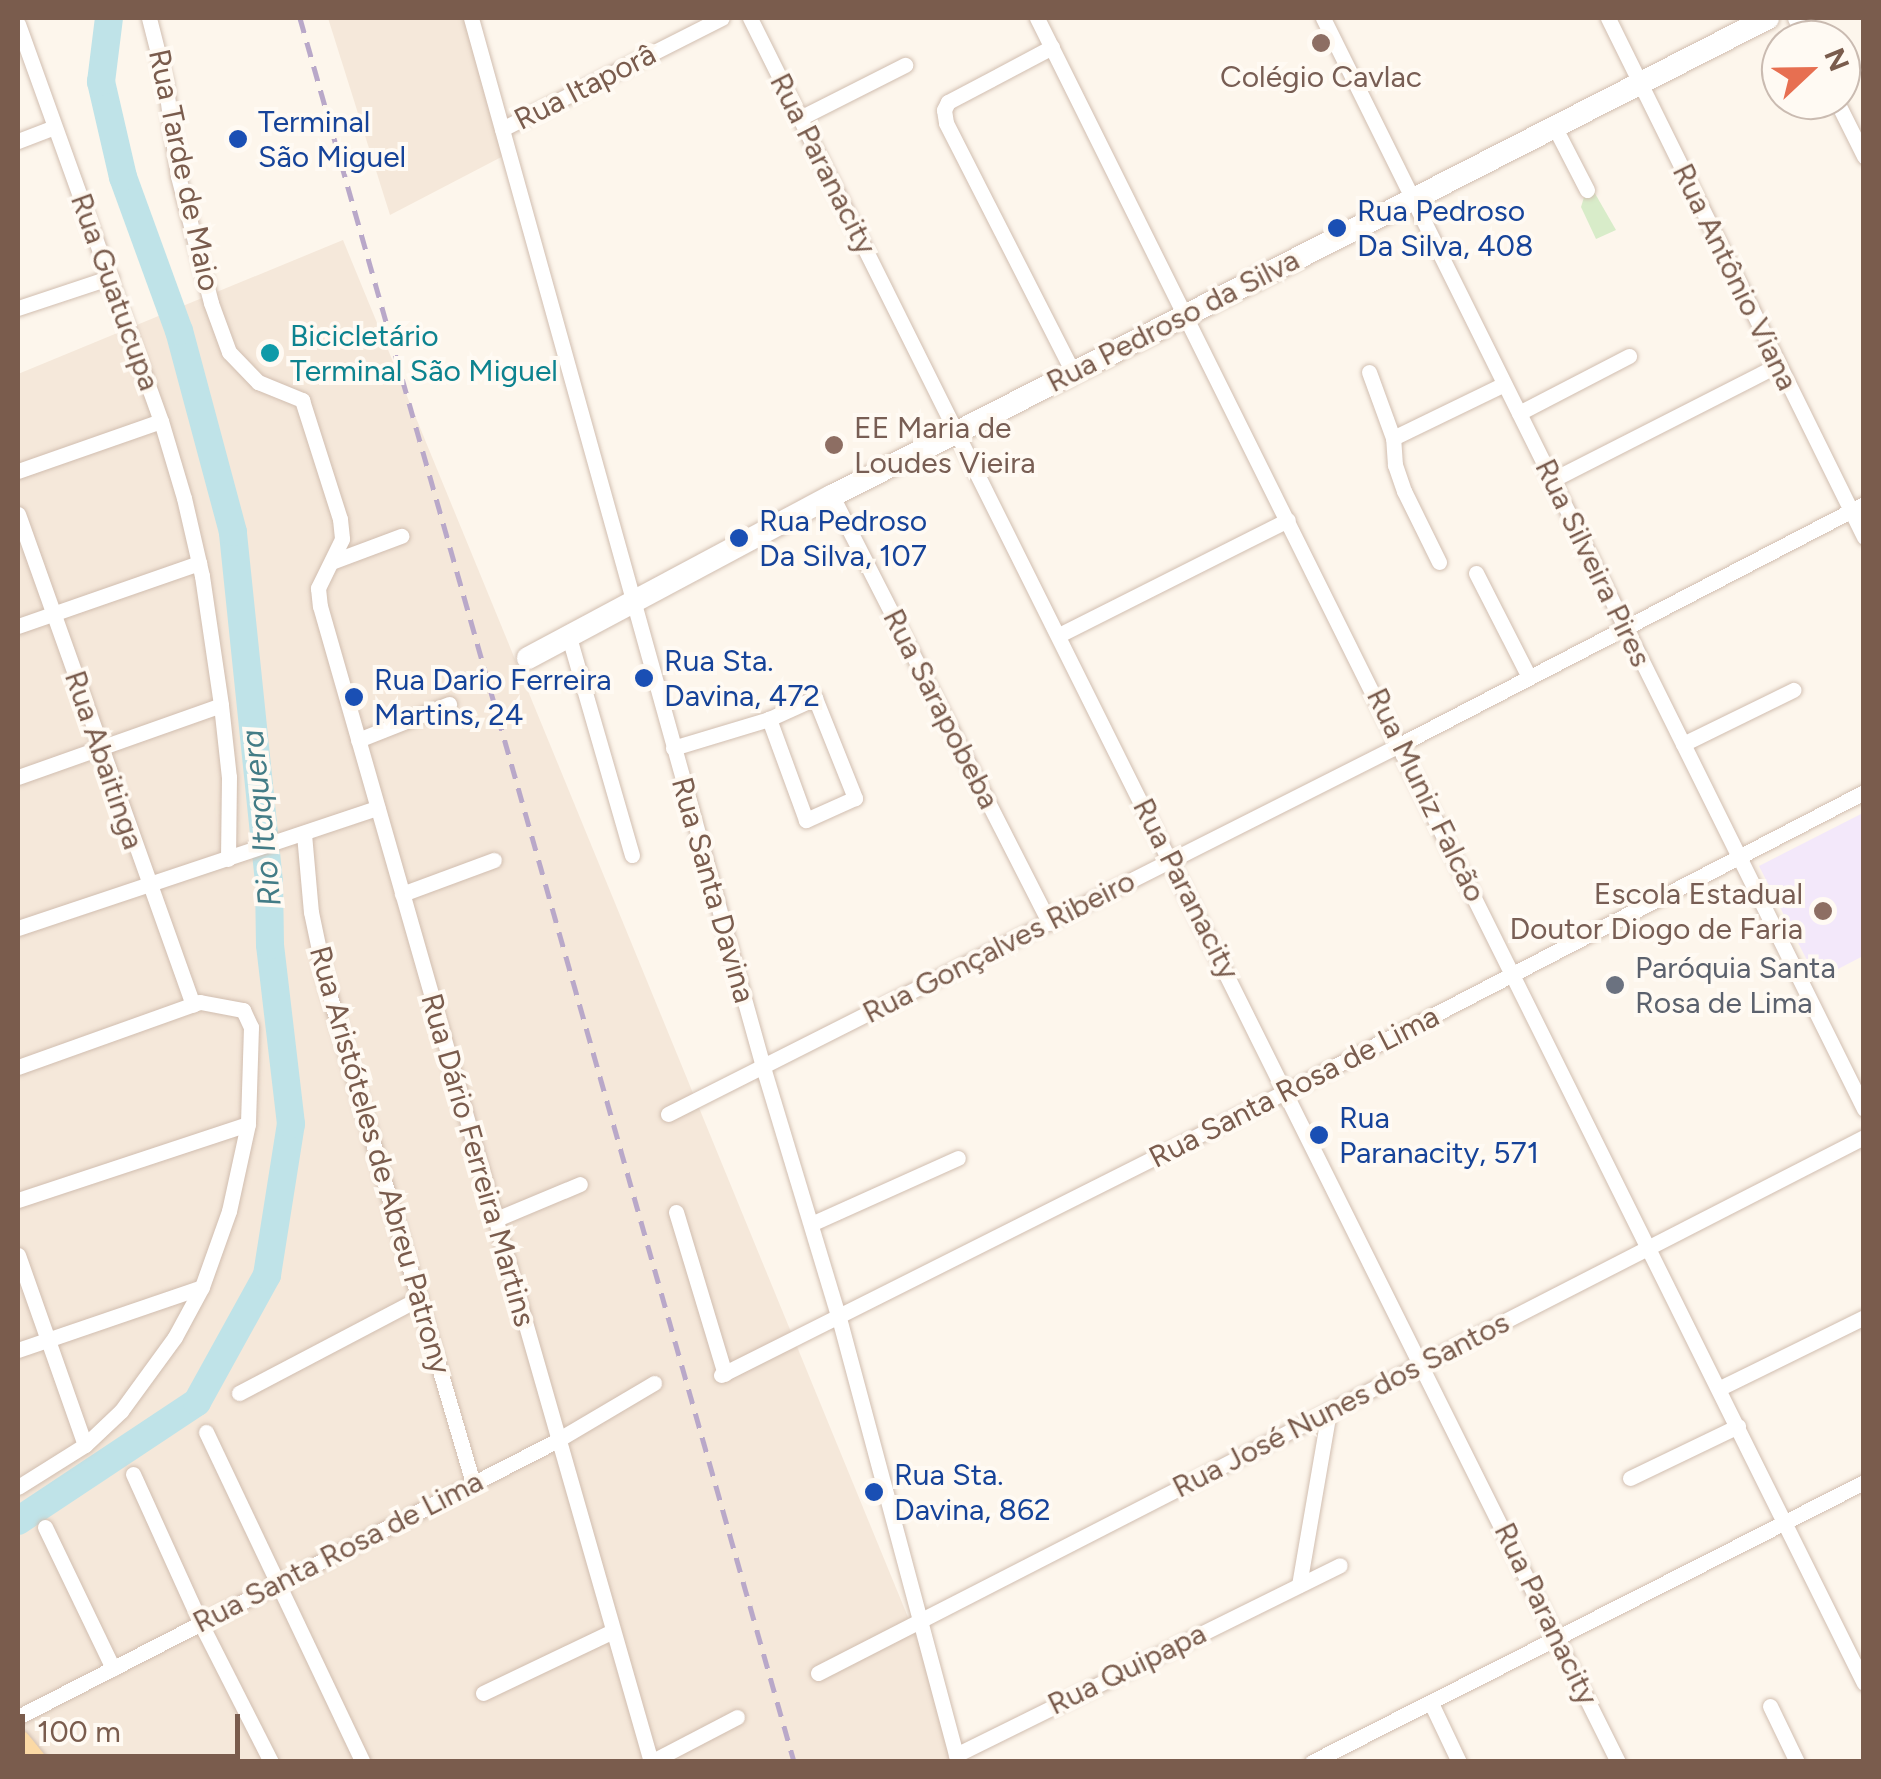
<!DOCTYPE html>
<html>
<head>
<meta charset="utf-8">
<style>
  body { margin:0 }
  #map { position:relative; width:1881px; height:1779px; overflow:hidden; background:#fdf6ec; font-family:Figtree,sans-serif }
  div>[style] { position:absolute }
  .residential>* { inset:0; background:#f5e8da }
  .education>* { inset:0; background:#f3e8fa }
  .green>* { inset:0; background:#d8ecc9 }
  .river>* { height:28px; margin:-14px; padding:0 14px; transform-origin:14px; border-radius:14px; background:#bfe3e8 }
  .roads { filter:drop-shadow(0 0 2px #d1beb0) drop-shadow(0 0 2px #d1beb0) }
  .street>* { height:15px; margin:-7.5px; padding:0 7.5px; transform-origin:7.5px; border-radius:7.5px; background:#fff }
  .secondary>* { height:22px; margin:-11px; padding:0 11px; transform-origin:11px; border-radius:11px; background:#fff }
  .primary>* { height:25px; margin:-12.5px; padding:0 12.5px; transform-origin:12.5px; border-radius:12.5px; background:#fbd9a5 }
  .rail>* { height:5px; margin-top:-2.5px; transform-origin:0; background:repeating-linear-gradient(90deg,#b9a8c9 0 15px,transparent 0 25px) }
  .dots>* { width:28px; height:28px; translate:-50% -50%; box-sizing:border-box; border:5px solid #fffaf3; border-radius:50% }
  span { translate:-50% -50%; white-space:nowrap; text-align:center; line-height:1.15; -webkit-text-stroke:8px #fffaf3; paint-order:stroke }
  .education-label { font-size:30px; color:#785e54 }
  .left { translate:0 -50%; text-align:left }
  .right { translate:-100% -50%; text-align:right }
  .street-label { font-size:30px; color:#7a5c4d }
  .transit-label { font-size:30px; color:#164399 }
  .culture-label { font-size:30px; color:#0d838f }
  .worship-label { font-size:30px; color:#5b616d }
  .water-label { font-size:32px; color:#437c86; font-style:italic }
  .frame { position:absolute; inset:0; border:20px solid #7a5c4d; pointer-events:none }
  .north { position:absolute; left:1761px; top:20px; width:100px; height:100px; box-sizing:border-box; background:#fffaf3; border:2px solid #cabbb1; border-radius:50%; rotate:68deg; font-size:28px; font-weight:700; line-height:40px; text-align:center; color:#7a5c4d }
  .north::after { content:''; display:block; margin:auto; width:35px; height:45px; background:#e76f51; clip-path:polygon(50% 0,100% 100%,50% 72%,0 100%) }
  .scale { position:absolute; left:20px; top:1714px; width:220px; height:45px; box-sizing:border-box; border:5px solid #7a5c4d; border-top:0; padding-left:12px; font-size:30px; line-height:35px; white-space:nowrap; color:#7a5c4d; -webkit-text-stroke:8px #fffaf3; paint-order:stroke }
</style>
</head>
<body>
<div id="map">
  <div class="residential">
    <div style="clip-path:polygon(328px 18px,476px 18px,513px 151px,390px 215px)"></div>
    <div style="clip-path:polygon(343px 240px,967px 1761px,18px 1762px,18px 374px)"></div>
  </div>
  <div class="education">
    <div style="clip-path:polygon(1863px 813px,1863px 956px,1817px 980px,1759px 866px)"></div>
  </div>
  <div class="green">
    <div style="clip-path:polygon(1593px 190px,1616px 230px,1596px 239px,1581px 207px,1585px 194px)"></div>
  </div>
  <div class="river">
    <div style="left:18px;top:1521px;width:215px;rotate:-33.6deg"></div>
    <div style="left:197px;top:1402px;width:145px;rotate:-61.1deg"></div>
    <div style="left:267px;top:1275px;width:153px;rotate:-81deg"></div>
    <div style="left:291px;top:1124px;width:180px;rotate:-96.7deg"></div>
    <div style="left:270px;top:945px;width:63px;rotate:-90.9deg"></div>
    <div style="left:269px;top:882px;width:352px;rotate:-95.9deg"></div>
    <div style="left:233px;top:532px;width:208px;rotate:-105deg"></div>
    <div style="left:179px;top:331px;width:164px;rotate:-110deg"></div>
    <div style="left:123px;top:177px;width:98px;rotate:-103deg"></div>
    <div style="left:101px;top:82px;width:64px;rotate:-82.9deg"></div>
  </div>
  <div class="roads">
    <div class="street">
      <div style="left:149px;top:18px;width:65px;rotate:75.7deg"></div>
      <div style="left:165px;top:81px;width:96px;rotate:82.2deg"></div>
      <div style="left:178px;top:176px;width:131px;rotate:75.4deg"></div>
      <div style="left:211px;top:303px;width:52px;rotate:69.8deg"></div>
      <div style="left:229px;top:352px;width:42px;rotate:46deg"></div>
      <div style="left:258px;top:382px;width:48px;rotate:22.2deg"></div>
      <div style="left:302px;top:400px;width:125px;rotate:72.3deg"></div>
      <div style="left:340px;top:519px;width:20px;rotate:84deg"></div>
      <div style="left:342px;top:539px;width:55px;rotate:116.1deg"></div>
      <div style="left:318px;top:588px;width:18px;rotate:84deg"></div>
      <div style="left:320px;top:606px;width:1202px;rotate:74.02deg"></div>
      <div style="left:651px;top:1762px;width:97px;rotate:-27.6deg"></div>
      <div style="left:471px;top:18px;width:1089px;rotate:74.44deg"></div>
      <div style="left:763px;top:1067px;width:262px;rotate:73.2deg"></div>
      <div style="left:839px;top:1318px;width:460px;rotate:75deg"></div>
      <div style="left:750px;top:18px;width:1948px;rotate:63.54deg"></div>
      <div style="left:1037px;top:18px;width:1859px;rotate:63.59deg"></div>
      <div style="left:1323px;top:18px;width:1218px;rotate:63.62deg"></div>
      <div style="left:1608px;top:18px;width:579px;rotate:63.74deg"></div>
      <div style="left:1795px;top:18px;width:25px;rotate:63deg"></div>
      <div style="left:18px;top:24px;width:422px;rotate:70.2deg"></div>
      <div style="left:161px;top:421px;width:80px;rotate:73.4deg"></div>
      <div style="left:184px;top:498px;width:80px;rotate:77deg"></div>
      <div style="left:202px;top:576px;width:130px;rotate:81.6deg"></div>
      <div style="left:221px;top:705px;width:72px;rotate:83.7deg"></div>
      <div style="left:229px;top:777px;width:82px;rotate:90.7deg"></div>
      <div style="left:1052px;top:47px;width:118px;rotate:152.1deg"></div>
      <div style="left:948px;top:102px;width:9px;rotate:117deg"></div>
      <div style="left:944px;top:110px;width:13px;rotate:81deg"></div>
      <div style="left:946px;top:123px;width:280px;rotate:63deg"></div>
      <div style="left:1836px;top:100px;width:63px;rotate:63.4deg"></div>
      <div style="left:800px;top:118px;width:118px;rotate:-26.8deg"></div>
      <div style="left:1554px;top:126px;width:72px;rotate:62.7deg"></div>
      <div style="left:502px;top:129px;width:246px;rotate:-26.8deg"></div>
      <div style="left:18px;top:141px;width:39px;rotate:-21deg"></div>
      <div style="left:18px;top:308px;width:98px;rotate:-18.4deg"></div>
      <div style="left:1369px;top:372px;width:70px;rotate:70deg"></div>
      <div style="left:1519px;top:413px;width:124px;rotate:-27.4deg"></div>
      <div style="left:18px;top:471px;width:151px;rotate:-19.3deg"></div>
      <div style="left:1552px;top:480px;width:254px;rotate:-27deg"></div>
      <div style="left:832px;top:496px;width:479px;rotate:63deg"></div>
      <div style="left:18px;top:514px;width:521px;rotate:70.38deg"></div>
      <div style="left:334px;top:561px;width:72px;rotate:-20.5deg"></div>
      <div style="left:1439px;top:562px;width:79px;rotate:-116.2deg"></div>
      <div style="left:1404px;top:491px;width:28px;rotate:-109deg"></div>
      <div style="left:1395px;top:465px;width:27px;rotate:-94deg"></div>
      <div style="left:1393px;top:438px;width:123px;rotate:-25.9deg"></div>
      <div style="left:1476px;top:573px;width:117px;rotate:63deg"></div>
      <div style="left:18px;top:626px;width:192px;rotate:-19.2deg"></div>
      <div style="left:1059px;top:635px;width:256px;rotate:-26.7deg"></div>
      <div style="left:569px;top:637px;width:227px;rotate:73.9deg"></div>
      <div style="left:358px;top:740px;width:98px;rotate:-21.6deg"></div>
      <div style="left:1683px;top:744px;width:123px;rotate:-26.1deg"></div>
      <div style="left:673px;top:748px;width:100px;rotate:-16.8deg"></div>
      <div style="left:769px;top:719px;width:51px;rotate:-24.5deg"></div>
      <div style="left:815px;top:698px;width:108px;rotate:68.2deg"></div>
      <div style="left:855px;top:798px;width:54px;rotate:155.8deg"></div>
      <div style="left:806px;top:820px;width:108px;rotate:-110.1deg"></div>
      <div style="left:18px;top:777px;width:215px;rotate:-19.5deg"></div>
      <div style="left:304px;top:834px;width:78px;rotate:84.9deg"></div>
      <div style="left:311px;top:912px;width:73px;rotate:78.1deg"></div>
      <div style="left:326px;top:983px;width:521px;rotate:73.62deg"></div>
      <div style="left:402px;top:894px;width:98px;rotate:-20.3deg"></div>
      <div style="left:18px;top:928px;width:379px;rotate:-18.5deg"></div>
      <div style="left:18px;top:1067px;width:193px;rotate:-19.7deg"></div>
      <div style="left:200px;top:1002px;width:44px;rotate:10.5deg"></div>
      <div style="left:243px;top:1010px;width:19px;rotate:65deg"></div>
      <div style="left:251px;top:1027px;width:97px;rotate:91.8deg"></div>
      <div style="left:248px;top:1124px;width:89px;rotate:102.3deg"></div>
      <div style="left:229px;top:1211px;width:81px;rotate:109.6deg"></div>
      <div style="left:202px;top:1287px;width:57px;rotate:118.4deg"></div>
      <div style="left:175px;top:1337px;width:92px;rotate:126.1deg"></div>
      <div style="left:121px;top:1411px;width:50px;rotate:136.6deg"></div>
      <div style="left:85px;top:1445px;width:79px;rotate:147.9deg"></div>
      <div style="left:668px;top:1114px;width:821px;rotate:-26.78deg"></div>
      <div style="left:1401px;top:744px;width:522px;rotate:-27.4deg"></div>
      <div style="left:18px;top:1200px;width:242px;rotate:-18.3deg"></div>
      <div style="left:676px;top:1212px;width:169px;rotate:73.2deg"></div>
      <div style="left:494px;top:1220px;width:93px;rotate:-22.7deg"></div>
      <div style="left:811px;top:1224px;width:161px;rotate:-24.2deg"></div>
      <div style="left:18px;top:1255px;width:201px;rotate:70.6deg"></div>
      <div style="left:18px;top:1350px;width:194px;rotate:-18.9deg"></div>
      <div style="left:721px;top:1375px;width:633px;rotate:-26.65deg"></div>
      <div style="left:1287px;top:1091px;width:650px;rotate:-27.39deg"></div>
      <div style="left:1720px;top:1388px;width:161px;rotate:-26.2deg"></div>
      <div style="left:239px;top:1393px;width:204px;rotate:-27.7deg"></div>
      <div style="left:206px;top:1432px;width:365px;rotate:64.6deg"></div>
      <div style="left:133px;top:1474px;width:162px;rotate:65.6deg"></div>
      <div style="left:200px;top:1622px;width:157px;rotate:63.1deg"></div>
      <div style="left:1630px;top:1478px;width:120px;rotate:-25.7deg"></div>
      <div style="left:45px;top:1527px;width:157px;rotate:64.3deg"></div>
      <div style="left:1299px;top:1585px;width:177px;rotate:-80.2deg"></div>
      <div style="left:818px;top:1673px;width:1175px;rotate:-27.13deg"></div>
      <div style="left:483px;top:1693px;width:142px;rotate:-25.5deg"></div>
      <div style="left:1431px;top:1703px;width:65px;rotate:64.6deg"></div>
      <div style="left:1770px;top:1706px;width:62px;rotate:64.3deg"></div>
      <div style="left:18px;top:1717px;width:605px;rotate:-27.16deg"></div>
      <div style="left:556px;top:1441px;width:114px;rotate:-30.6deg"></div>
      <div style="left:956px;top:1755px;width:428px;rotate:-26.3deg"></div>
      <div style="left:1312px;top:1762px;width:619px;rotate:-26.9deg"></div>
    </div>
    <div class="secondary">
      <div style="left:528px;top:658px;width:344px;rotate:-28.1deg"></div>
      <div style="left:832px;top:496px;width:1051px;rotate:-27.05deg"></div>
    </div>
    <div class="primary">
      <div style="left:18px;top:1742px;width:26px;rotate:51deg"></div>
    </div>
  </div>
  <div class="rail">
    <div style="left:300px;top:18px;width:1813px;rotate:74.18deg"></div>
  </div>
  <div class="dots">
    <div style="left:1321px;top:43px;background:#8d6e63"></div>
    <div style="left:238px;top:139px;background:#1a4fb4"></div>
    <div style="left:1337px;top:228px;background:#1a4fb4"></div>
    <div style="left:270px;top:353px;background:#0f9aa8"></div>
    <div style="left:834px;top:445px;background:#8d6e63"></div>
    <div style="left:739px;top:538px;background:#1a4fb4"></div>
    <div style="left:644px;top:678px;background:#1a4fb4"></div>
    <div style="left:354px;top:697px;background:#1a4fb4"></div>
    <div style="left:1823px;top:911px;background:#8d6e63"></div>
    <div style="left:1615px;top:985px;background:#6b7280"></div>
    <div style="left:1319px;top:1135px;background:#1a4fb4"></div>
    <div style="left:874px;top:1492px;background:#1a4fb4"></div>
  </div>
  <div class="education-label">
    <span style="left:1321px;top:77px">Colégio Cavlac</span>
    <span class="left" style="left:854px;top:445px">EE Maria de<br>Loudes Vieira</span>
    <span class="right" style="left:1803px;top:911px">Escola Estadual<br>Doutor Diogo de Faria</span>
  </div>
  <div class="street-label">
    <span style="left:585px;top:87px;rotate:-27deg">Rua Itaporâ</span>
    <span style="left:823px;top:164px;rotate:63deg">Rua Paranacity</span>
    <span style="left:184px;top:170px;rotate:78deg">Rua Tarde de Maio</span>
    <span style="left:1735px;top:277px;rotate:64deg">Rua Antônio Viana</span>
    <span style="left:115px;top:292px;rotate:70deg">Rua Guatucupa</span>
    <span style="left:1173px;top:321px;rotate:-27deg">Rua Pedroso da Silva</span>
    <span style="left:1593px;top:563px;rotate:64deg">Rua Silveira Pires</span>
    <span style="left:941px;top:709px;rotate:63deg">Rua Sarapobeba</span>
    <span style="left:104px;top:760px;rotate:71deg">Rua Abaitinga</span>
    <span style="left:1426px;top:795px;rotate:64deg">Rua Muniz Falcão</span>
    <span style="left:1186px;top:889px;rotate:63deg">Rua Paranacity</span>
    <span style="left:713px;top:890px;rotate:74deg">Rua Santa Davina</span>
    <span style="left:999px;top:947px;rotate:-27deg">Rua Gonçalves Ribeiro</span>
    <span style="left:1294px;top:1087px;rotate:-27deg">Rua Santa Rosa de Lima</span>
    <span style="left:380px;top:1160px;rotate:74deg">Rua Aristóteles de Abreu Patrony</span>
    <span style="left:478px;top:1160px;rotate:74deg">Rua Dário Ferreira Martins</span>
    <span style="left:1341px;top:1405px;rotate:-27deg">Rua José Nunes dos Santos</span>
    <span style="left:338px;top:1552px;rotate:-27deg">Rua Santa Rosa de Lima</span>
    <span style="left:1546px;top:1614px;rotate:64deg">Rua Paranacity</span>
    <span style="left:1127px;top:1669px;rotate:-26deg">Rua Quipapa</span>
  </div>
  <div class="transit-label">
    <span class="left" style="left:258px;top:139px">Terminal<br>São Miguel</span>
    <span class="left" style="left:1357px;top:228px">Rua Pedroso<br>Da Silva, 408</span>
    <span class="left" style="left:759px;top:538px">Rua Pedroso<br>Da Silva, 107</span>
    <span class="left" style="left:664px;top:678px">Rua Sta.<br>Davina, 472</span>
    <span class="left" style="left:374px;top:697px">Rua Dario Ferreira<br>Martins, 24</span>
    <span class="left" style="left:1339px;top:1135px">Rua<br>Paranacity, 571</span>
    <span class="left" style="left:894px;top:1492px">Rua Sta.<br>Davina, 862</span>
  </div>
  <div class="culture-label">
    <span class="left" style="left:290px;top:353px">Bicicletário<br>Terminal São Miguel</span>
  </div>
  <div class="worship-label">
    <span class="left" style="left:1635px;top:985px">Paróquia Santa<br>Rosa de Lima</span>
  </div>
  <div class="water-label">
    <span style="left:261px;top:818px;rotate:-96deg">Rio Itaquera</span>
  </div>
  <div class="frame"></div>
  <div class="north">N</div>
  <div class="scale">100 m</div>
</div>
</body>
</html>
